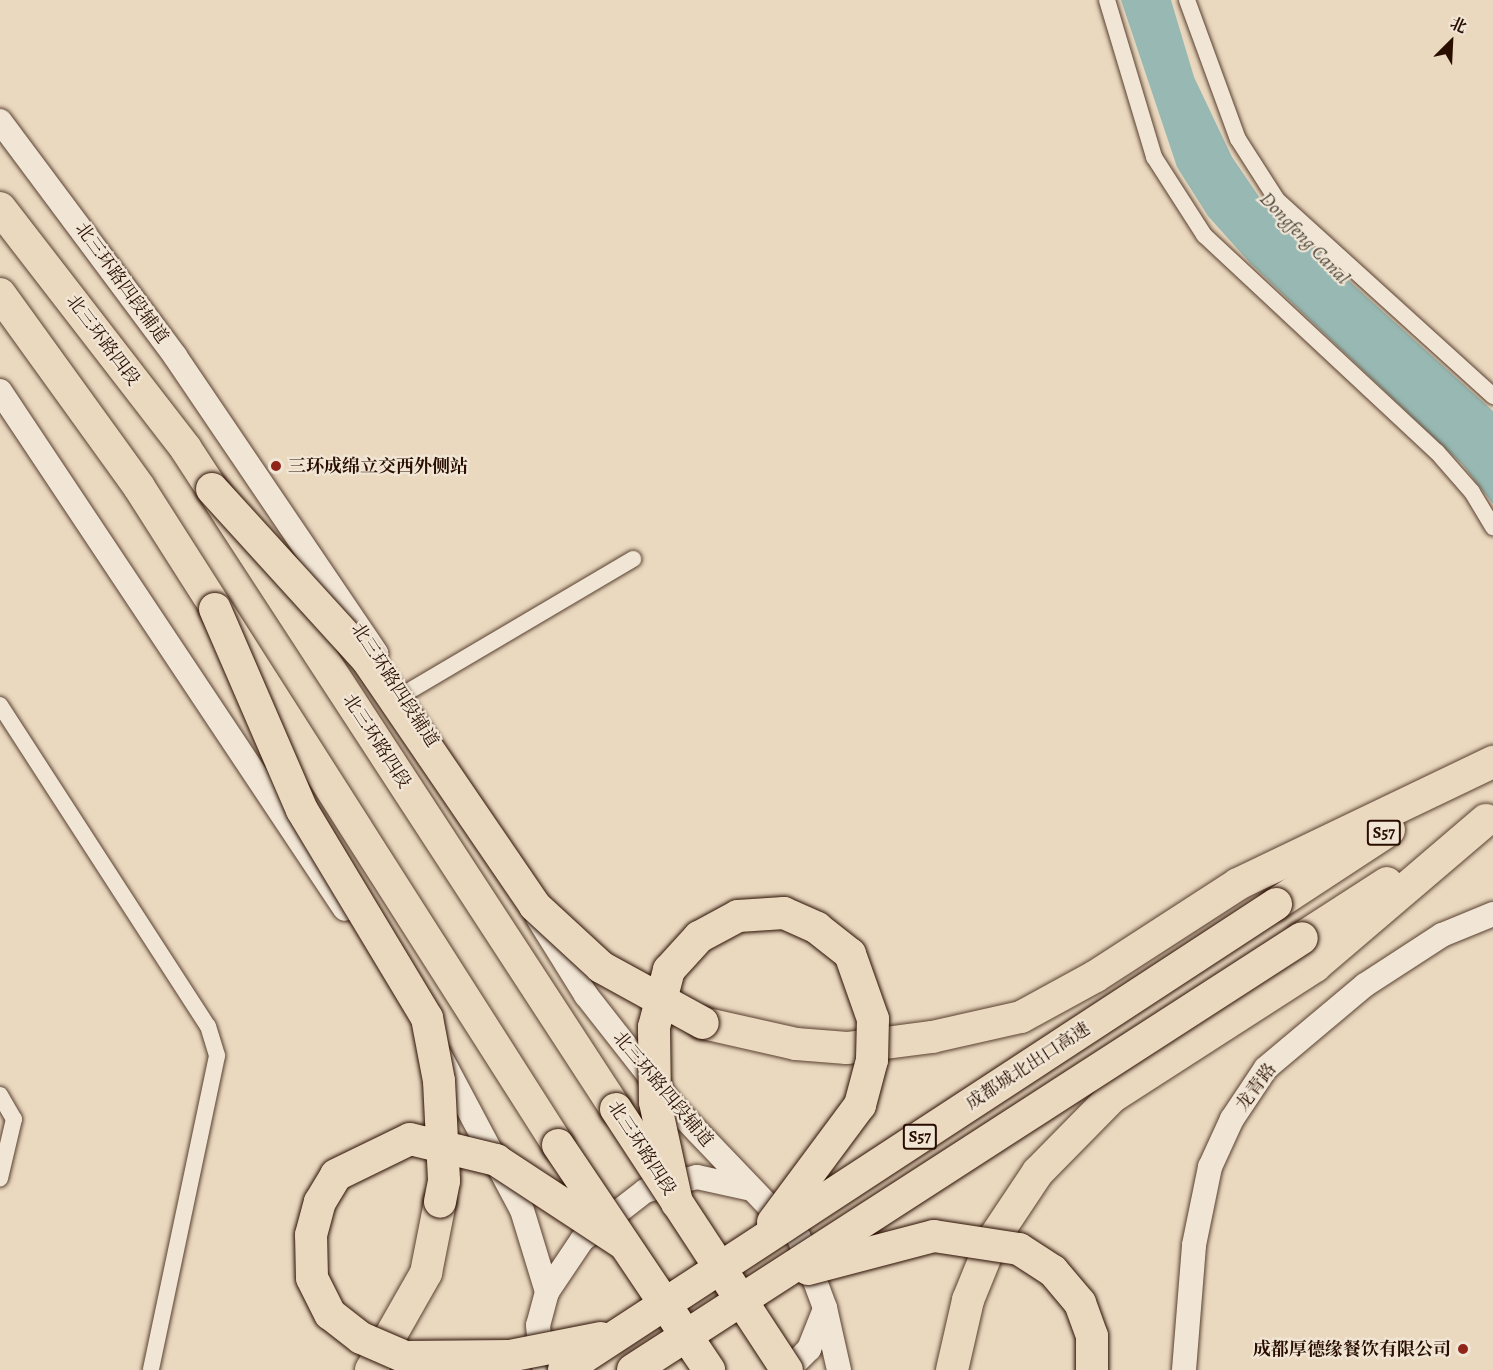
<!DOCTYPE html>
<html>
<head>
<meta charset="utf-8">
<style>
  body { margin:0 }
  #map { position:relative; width:1493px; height:1370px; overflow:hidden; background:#ead8bf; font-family:Alegreya,"Noto Serif SC",serif }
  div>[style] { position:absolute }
  .water>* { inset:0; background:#98b9b3 }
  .roads { filter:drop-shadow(0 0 2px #594030) drop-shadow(0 0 2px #594030) }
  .street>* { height:16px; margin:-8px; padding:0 8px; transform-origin:8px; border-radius:8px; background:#f1e6d5 }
  .secondary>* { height:24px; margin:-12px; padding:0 12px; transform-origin:12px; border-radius:12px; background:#f1e6d5 }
  .highway>* { height:32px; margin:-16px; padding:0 16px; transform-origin:16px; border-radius:16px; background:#ead8bf }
  .bridges { filter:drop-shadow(0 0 2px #290e00) drop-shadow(0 0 2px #290e00) }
  .highway-bridge>* { height:32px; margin:-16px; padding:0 16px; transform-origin:16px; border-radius:16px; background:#ead8bf }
  .dots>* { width:16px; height:16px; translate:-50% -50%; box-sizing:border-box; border:3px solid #f1e6d5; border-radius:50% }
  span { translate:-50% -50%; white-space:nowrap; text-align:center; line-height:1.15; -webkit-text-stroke:4.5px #f1e6d5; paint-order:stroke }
  .shield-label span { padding:2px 4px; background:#f1e6d5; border:2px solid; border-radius:4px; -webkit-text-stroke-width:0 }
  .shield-label { font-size:16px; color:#290e00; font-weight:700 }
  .street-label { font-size:18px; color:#290e00 }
  .poi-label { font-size:18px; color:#290e00; font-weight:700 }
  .left { translate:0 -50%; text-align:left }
  .right { translate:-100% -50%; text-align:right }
  .water-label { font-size:20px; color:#504a3f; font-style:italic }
  .north { position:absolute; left:1421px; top:12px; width:60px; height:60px; -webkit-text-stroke:4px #f1e6d5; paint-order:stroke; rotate:24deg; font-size:16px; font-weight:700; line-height:24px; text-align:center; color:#290e00 }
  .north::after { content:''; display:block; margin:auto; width:21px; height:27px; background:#290e00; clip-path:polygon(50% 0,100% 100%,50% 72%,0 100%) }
</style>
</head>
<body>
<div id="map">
  <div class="water">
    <div style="clip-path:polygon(1121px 0,1171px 0,1194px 77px,1232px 157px,1264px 204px,1493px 411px,1493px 504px,1462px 464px,1250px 263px,1208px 216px,1177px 167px)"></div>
  </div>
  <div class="roads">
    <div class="street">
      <div style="left:1107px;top:0;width:164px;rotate:73.3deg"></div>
      <div style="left:1154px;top:157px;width:93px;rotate:57.3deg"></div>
      <div style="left:1204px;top:235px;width:318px;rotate:43deg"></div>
      <div style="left:1437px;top:452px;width:53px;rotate:48.8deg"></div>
      <div style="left:1472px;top:492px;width:41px;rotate:59deg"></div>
      <div style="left:1187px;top:0;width:148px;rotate:69.9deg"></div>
      <div style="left:1238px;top:139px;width:72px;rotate:57.4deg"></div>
      <div style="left:1277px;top:200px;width:292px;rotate:42.2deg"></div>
      <div style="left:404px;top:694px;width:266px;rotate:-30.5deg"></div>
      <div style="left:0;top:705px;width:382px;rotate:57.1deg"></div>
      <div style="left:208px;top:1026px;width:31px;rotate:73deg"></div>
      <div style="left:217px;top:1056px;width:321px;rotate:101.9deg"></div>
      <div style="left:0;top:1095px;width:28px;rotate:60deg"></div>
      <div style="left:14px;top:1119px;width:61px;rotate:103.3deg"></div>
    </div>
    <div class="secondary">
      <div style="left:0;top:121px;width:293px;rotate:53.3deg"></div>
      <div style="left:175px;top:356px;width:359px;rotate:55.9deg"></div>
      <div style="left:0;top:391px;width:622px;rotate:56.34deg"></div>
      <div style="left:538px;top:918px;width:91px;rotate:58.1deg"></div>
      <div style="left:586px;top:995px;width:141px;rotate:51.9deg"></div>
      <div style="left:673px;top:1106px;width:182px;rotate:46.3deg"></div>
      <div style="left:799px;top:1238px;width:75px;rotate:69.6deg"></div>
      <div style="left:825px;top:1308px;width:64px;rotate:77.3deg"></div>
      <div style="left:440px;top:1056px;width:174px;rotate:62deg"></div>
      <div style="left:522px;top:1210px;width:86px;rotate:73deg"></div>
      <div style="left:547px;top:1292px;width:34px;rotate:105deg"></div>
      <div style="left:538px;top:1325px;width:35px;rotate:85deg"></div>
      <div style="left:541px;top:1360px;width:12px;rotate:59deg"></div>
      <div style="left:547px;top:1292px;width:63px;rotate:-56.1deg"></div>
      <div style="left:582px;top:1240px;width:80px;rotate:-37.9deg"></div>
      <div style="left:645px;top:1191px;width:54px;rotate:-15.1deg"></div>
      <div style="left:697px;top:1177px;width:55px;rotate:12.5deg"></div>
      <div style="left:788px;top:1370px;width:30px;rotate:-45deg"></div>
      <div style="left:809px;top:1349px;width:43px;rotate:-68.2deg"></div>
      <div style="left:1184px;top:1370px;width:125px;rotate:-85.4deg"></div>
      <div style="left:1194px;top:1245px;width:80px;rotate:-78.4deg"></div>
      <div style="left:1210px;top:1167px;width:53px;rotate:-65.4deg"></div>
      <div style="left:1232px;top:1119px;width:61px;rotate:-56.3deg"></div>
      <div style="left:1266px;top:1068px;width:129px;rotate:-40deg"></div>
      <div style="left:1365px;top:985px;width:92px;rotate:-33deg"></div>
      <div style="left:1442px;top:935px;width:55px;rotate:-22.4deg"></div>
    </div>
    <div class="highway">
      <div style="left:0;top:208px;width:304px;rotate:52.3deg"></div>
      <div style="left:186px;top:449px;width:788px;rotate:56.92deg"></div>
      <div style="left:0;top:294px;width:238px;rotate:54.2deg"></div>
      <div style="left:139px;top:487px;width:780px;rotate:57.51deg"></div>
      <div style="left:1276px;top:904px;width:135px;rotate:-33.2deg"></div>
      <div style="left:1302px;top:938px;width:101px;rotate:-32.9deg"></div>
      <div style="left:703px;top:1023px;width:95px;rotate:12.7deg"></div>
      <div style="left:796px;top:1044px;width:51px;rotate:4.5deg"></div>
      <div style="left:847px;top:1048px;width:86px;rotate:-7.4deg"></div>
      <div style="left:932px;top:1037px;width:91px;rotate:-12.7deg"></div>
      <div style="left:1021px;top:1017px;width:85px;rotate:-28.7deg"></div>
      <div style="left:1096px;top:976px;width:169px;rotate:-32.9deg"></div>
      <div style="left:1238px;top:884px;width:283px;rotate:-25.6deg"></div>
      <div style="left:371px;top:1370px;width:112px;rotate:-60.4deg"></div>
      <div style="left:426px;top:1273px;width:72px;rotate:-78.8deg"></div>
      <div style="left:952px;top:1370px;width:72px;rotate:-77.1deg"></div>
      <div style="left:968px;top:1300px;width:64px;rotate:-67.9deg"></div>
      <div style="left:992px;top:1241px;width:83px;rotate:-56.3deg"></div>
      <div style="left:1038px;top:1172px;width:105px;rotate:-45.4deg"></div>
      <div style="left:1112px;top:1097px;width:242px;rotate:-32.8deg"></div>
      <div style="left:1315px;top:966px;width:225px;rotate:-40.5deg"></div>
    </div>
  </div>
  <div class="bridges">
    <div class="highway-bridge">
      <div style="left:212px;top:489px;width:229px;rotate:47.7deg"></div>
      <div style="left:366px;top:658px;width:300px;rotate:55.7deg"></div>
      <div style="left:535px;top:906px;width:90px;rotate:42.7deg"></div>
      <div style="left:601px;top:967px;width:116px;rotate:28.8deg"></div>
      <div style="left:215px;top:609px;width:219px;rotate:66.6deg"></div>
      <div style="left:302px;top:810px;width:243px;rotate:59deg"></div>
      <div style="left:427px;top:1018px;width:64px;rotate:79.2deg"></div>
      <div style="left:439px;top:1081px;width:100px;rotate:87.1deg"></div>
      <div style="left:444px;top:1181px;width:21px;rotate:101deg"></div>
      <div style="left:616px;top:1109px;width:312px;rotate:56.8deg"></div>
      <div style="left:558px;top:1145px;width:271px;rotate:56.1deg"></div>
      <div style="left:677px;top:1203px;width:103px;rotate:-102.3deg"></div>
      <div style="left:655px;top:1102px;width:75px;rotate:-90.8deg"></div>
      <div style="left:654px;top:1027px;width:59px;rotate:-75.3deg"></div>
      <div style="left:669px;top:970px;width:45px;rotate:-47.7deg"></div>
      <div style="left:699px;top:937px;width:44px;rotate:-28.3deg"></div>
      <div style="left:738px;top:916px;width:46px;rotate:-3.7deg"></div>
      <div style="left:784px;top:913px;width:36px;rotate:24deg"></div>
      <div style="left:817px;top:928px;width:42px;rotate:38.2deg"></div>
      <div style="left:850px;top:954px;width:69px;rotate:70.5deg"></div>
      <div style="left:873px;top:1019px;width:41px;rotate:91.4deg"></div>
      <div style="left:872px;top:1060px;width:47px;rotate:104.9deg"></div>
      <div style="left:860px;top:1105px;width:146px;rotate:126.6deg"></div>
      <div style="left:808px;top:1269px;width:130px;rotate:-14.7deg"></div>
      <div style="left:934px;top:1236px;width:86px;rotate:8.7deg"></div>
      <div style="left:1019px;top:1249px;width:40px;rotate:32.9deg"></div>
      <div style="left:1053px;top:1271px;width:42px;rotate:49.8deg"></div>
      <div style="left:1080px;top:1303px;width:35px;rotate:70deg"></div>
      <div style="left:1092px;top:1336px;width:34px;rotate:90deg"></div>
      <div style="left:601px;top:1338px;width:94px;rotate:168.9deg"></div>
      <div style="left:509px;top:1356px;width:104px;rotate:179.4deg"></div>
      <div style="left:405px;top:1357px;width:48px;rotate:-156.6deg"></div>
      <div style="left:361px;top:1338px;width:39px;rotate:-142deg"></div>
      <div style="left:330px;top:1314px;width:40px;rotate:-116.6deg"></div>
      <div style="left:312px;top:1278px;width:43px;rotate:-91.3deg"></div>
      <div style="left:311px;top:1235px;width:34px;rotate:-75deg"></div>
      <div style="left:320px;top:1202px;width:31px;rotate:-59deg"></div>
      <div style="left:336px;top:1175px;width:82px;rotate:-25.9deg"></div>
      <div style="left:410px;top:1139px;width:89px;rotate:13.7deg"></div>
      <div style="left:496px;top:1160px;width:153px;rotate:33.3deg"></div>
      <div style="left:564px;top:1370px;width:851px;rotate:-33.2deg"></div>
      <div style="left:633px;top:1370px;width:796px;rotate:-32.85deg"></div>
    </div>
  </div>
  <div class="dots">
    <div style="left:276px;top:466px;background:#8f2418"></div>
    <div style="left:1463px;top:1349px;background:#8f2418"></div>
  </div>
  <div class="shield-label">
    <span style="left:1384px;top:833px">S57</span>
    <span style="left:920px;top:1137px">S57</span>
  </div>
  <div class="street-label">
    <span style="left:122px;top:283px;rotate:54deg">北三环路四段辅道</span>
    <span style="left:103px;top:340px;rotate:53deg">北三环路四段</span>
    <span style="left:395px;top:685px;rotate:57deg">北三环路四段辅道</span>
    <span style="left:377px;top:741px;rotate:57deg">北三环路四段</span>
    <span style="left:1028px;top:1066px;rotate:-33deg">成都城北出口高速</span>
    <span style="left:1256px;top:1087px;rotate:-53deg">龙青路</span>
    <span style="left:663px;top:1089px;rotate:50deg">北三环路四段辅道</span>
    <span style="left:642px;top:1148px;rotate:57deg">北三环路四段</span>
  </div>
  <div class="poi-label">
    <span class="left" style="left:288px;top:466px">三环成绵立交西外侧站</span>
    <span class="right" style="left:1451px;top:1349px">成都厚德缘餐饮有限公司</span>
  </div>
  <div class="water-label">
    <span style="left:1305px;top:238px;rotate:46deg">Dongfeng Canal</span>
  </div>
  <div class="north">北</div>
</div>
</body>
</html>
